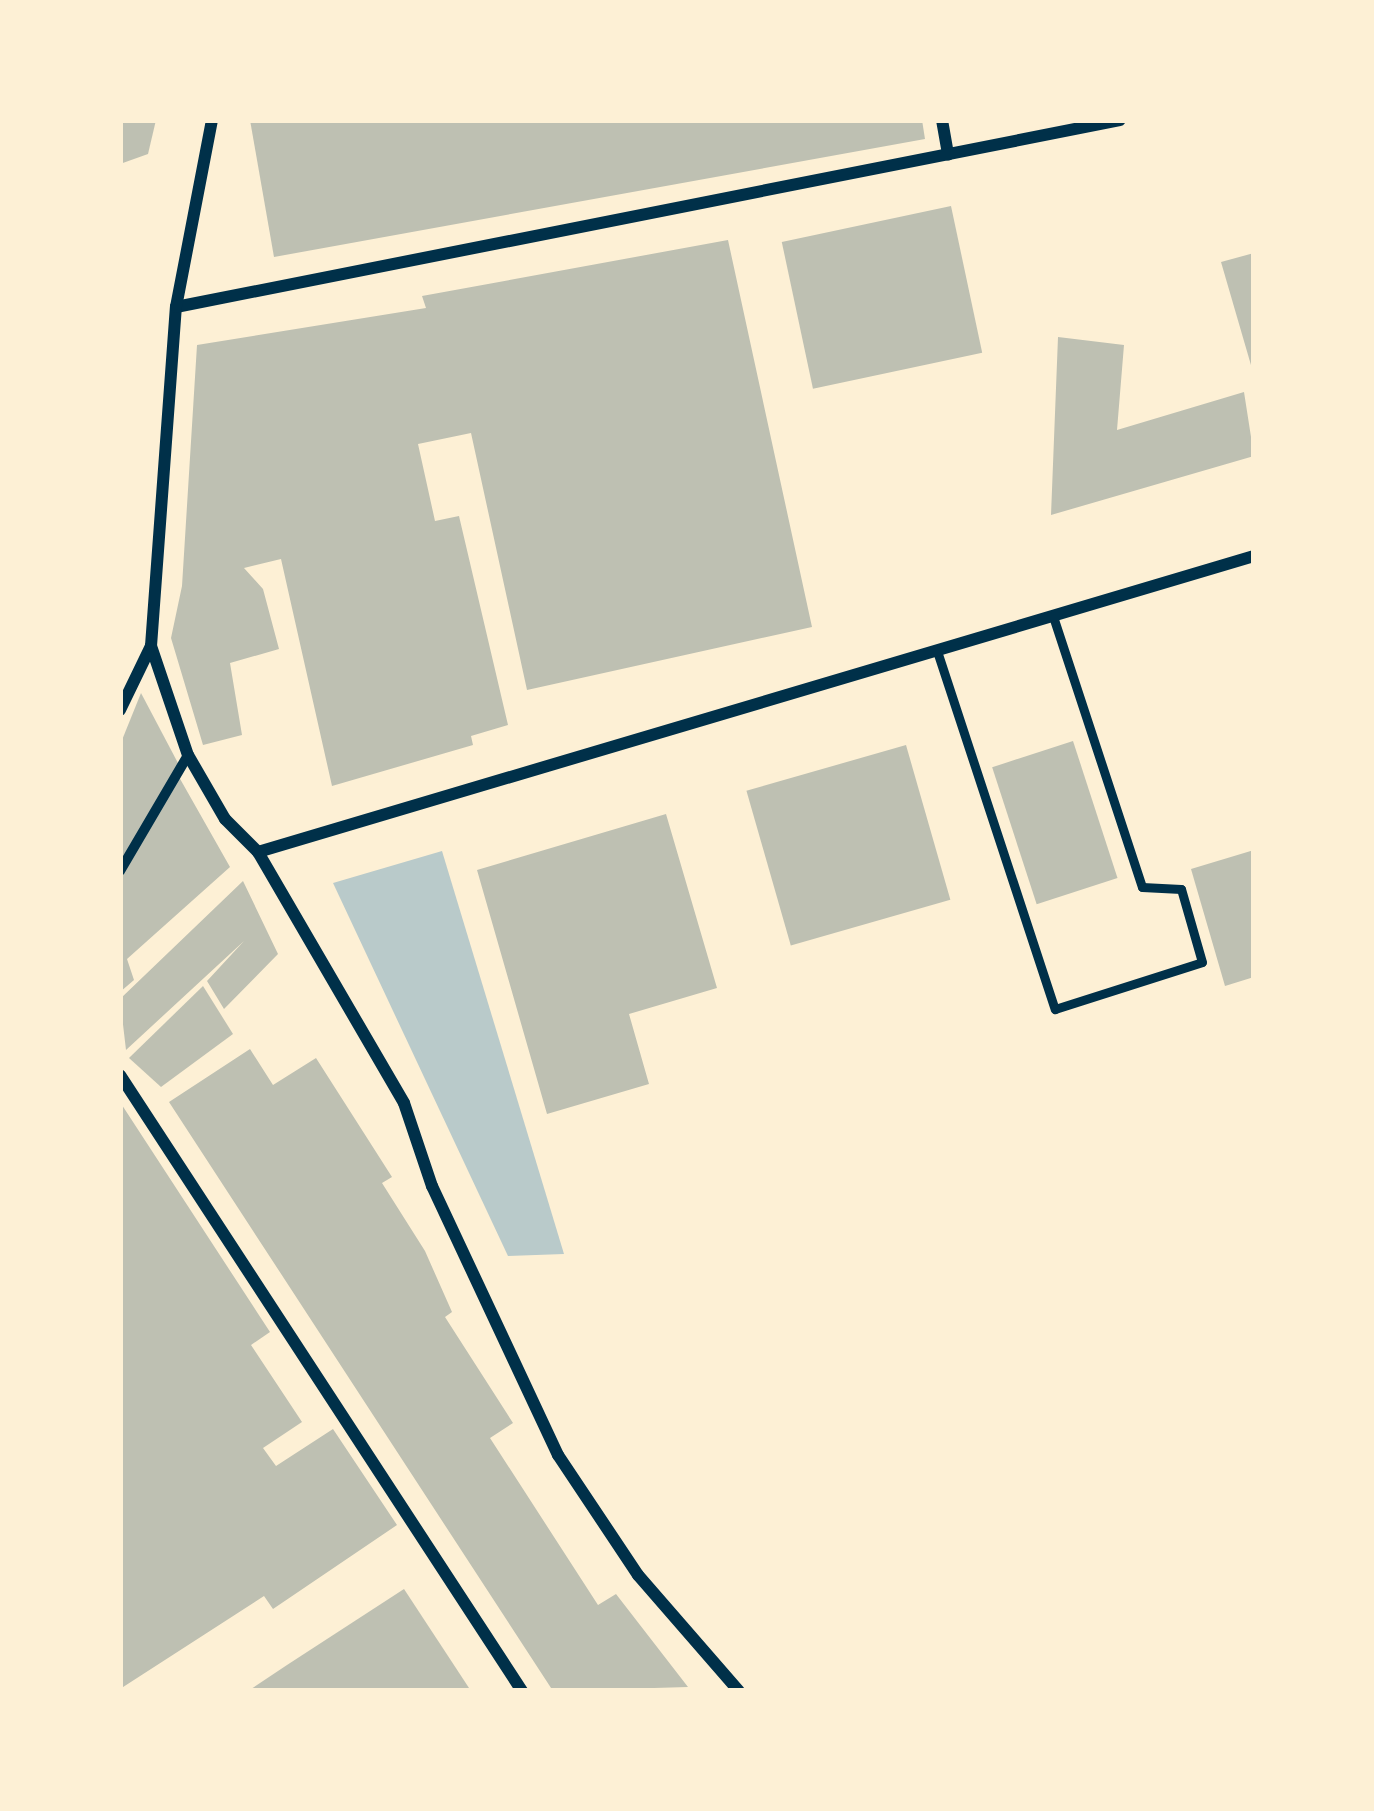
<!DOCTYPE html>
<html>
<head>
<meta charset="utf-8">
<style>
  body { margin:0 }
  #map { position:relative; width:1374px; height:1811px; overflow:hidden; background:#fdf0d5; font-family:Lato,sans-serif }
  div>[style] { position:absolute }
  .green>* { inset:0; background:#b9caca }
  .building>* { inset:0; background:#bec0b2; transform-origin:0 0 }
  .service>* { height:9px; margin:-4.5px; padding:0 4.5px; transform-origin:4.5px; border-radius:4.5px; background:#003049 }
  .pedestrian>* { height:10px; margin:-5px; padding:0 5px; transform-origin:5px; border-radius:5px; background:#003049 }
  .minor>* { height:12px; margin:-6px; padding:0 6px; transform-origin:6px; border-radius:6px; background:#003049 }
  span { translate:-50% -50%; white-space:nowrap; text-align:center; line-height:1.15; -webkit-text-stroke:12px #fdf0d5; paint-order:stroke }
  .frame { position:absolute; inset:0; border:123px solid #fdf0d5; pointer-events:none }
</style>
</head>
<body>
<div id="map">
  <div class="green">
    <div style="clip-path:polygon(442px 851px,564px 1254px,508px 1256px,333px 883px)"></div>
  </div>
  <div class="building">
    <div style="clip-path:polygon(120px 120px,156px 120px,148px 154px,120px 164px)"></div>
    <div style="clip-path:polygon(250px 120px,922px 120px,925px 139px,274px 257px)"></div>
    <div style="left:951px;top:206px;width:150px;height:173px;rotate:78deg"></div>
    <div style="clip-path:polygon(728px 240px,812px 627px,527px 690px,471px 433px,418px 444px,435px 521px,459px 516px,508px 725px,471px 736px,473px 745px,332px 786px,281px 559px,244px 568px,263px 589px,279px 649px,230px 663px,242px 735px,203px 745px,171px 638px,182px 586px,197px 345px,426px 308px,422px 296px)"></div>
    <div style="clip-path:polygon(1254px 253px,1254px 372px,1253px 372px,1221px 262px)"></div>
    <div style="clip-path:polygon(1058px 337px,1124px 345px,1117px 430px,1244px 392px,1254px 456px,1051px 515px)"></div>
    <div style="clip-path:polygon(141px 693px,179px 765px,120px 863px,120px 745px)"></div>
    <div style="left:1073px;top:741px;width:144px;height:85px;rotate:72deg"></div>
    <div style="left:906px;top:745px;width:161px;height:166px;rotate:74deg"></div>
    <div style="clip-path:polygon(179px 777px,230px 867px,127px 959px,134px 980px,120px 992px,120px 880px)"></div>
    <div style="clip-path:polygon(666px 814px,717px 988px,629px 1014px,649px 1084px,547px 1114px,477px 870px)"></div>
    <div style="clip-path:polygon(1254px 850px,1254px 977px,1225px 986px,1191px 869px)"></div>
    <div style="clip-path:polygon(243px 881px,278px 954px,224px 1009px,207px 981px,244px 941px,126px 1050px,120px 999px)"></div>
    <div style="clip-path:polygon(203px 986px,233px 1034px,161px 1087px,129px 1058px)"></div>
    <div style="clip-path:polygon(250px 1049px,273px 1085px,316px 1058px,392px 1177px,382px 1183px,425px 1251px,452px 1312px,445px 1317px,513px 1423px,490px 1438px,598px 1605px,616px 1594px,688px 1687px,553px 1691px,169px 1102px)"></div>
    <div style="clip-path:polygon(120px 1102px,270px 1332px,251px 1345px,302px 1422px,263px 1448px,276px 1466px,333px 1429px,397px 1525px,273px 1609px,264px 1596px,120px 1689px)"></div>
    <div style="clip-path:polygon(404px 1589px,471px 1691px,248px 1691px,287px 1665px)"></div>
  </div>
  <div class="service">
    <div style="left:937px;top:651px;width:377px;rotate:71.8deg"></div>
    <div style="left:1055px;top:1009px;width:154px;rotate:-17.7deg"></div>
    <div style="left:1202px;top:962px;width:76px;rotate:-106deg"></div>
    <div style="left:1181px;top:889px;width:39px;rotate:-177deg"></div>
    <div style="left:1142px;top:887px;width:285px;rotate:-108.2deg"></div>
  </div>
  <div class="pedestrian">
    <div style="left:120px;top:871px;width:134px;rotate:-59.6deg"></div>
  </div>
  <div class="minor">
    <div style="left:942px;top:120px;width:35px;rotate:80deg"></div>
    <div style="left:176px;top:307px;width:962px;rotate:-11.2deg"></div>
    <div style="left:151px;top:646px;width:115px;rotate:71.3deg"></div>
    <div style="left:188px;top:755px;width:74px;rotate:60deg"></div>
    <div style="left:225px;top:819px;width:47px;rotate:45deg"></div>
    <div style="left:258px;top:852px;width:290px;rotate:59.8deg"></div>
    <div style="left:404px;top:1103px;width:88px;rotate:71.4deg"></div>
    <div style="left:432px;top:1186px;width:297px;rotate:64.9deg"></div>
    <div style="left:558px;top:1455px;width:144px;rotate:56.3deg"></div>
    <div style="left:638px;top:1575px;width:154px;rotate:49deg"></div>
    <div style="left:120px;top:710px;width:71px;rotate:-64.2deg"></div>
    <div style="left:151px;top:646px;width:340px;rotate:-85.8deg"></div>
    <div style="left:176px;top:307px;width:190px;rotate:-79.1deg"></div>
    <div style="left:258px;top:852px;width:1039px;rotate:-16.55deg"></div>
    <div style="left:120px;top:1075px;width:736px;rotate:56.87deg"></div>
  </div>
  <div class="frame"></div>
</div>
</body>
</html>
